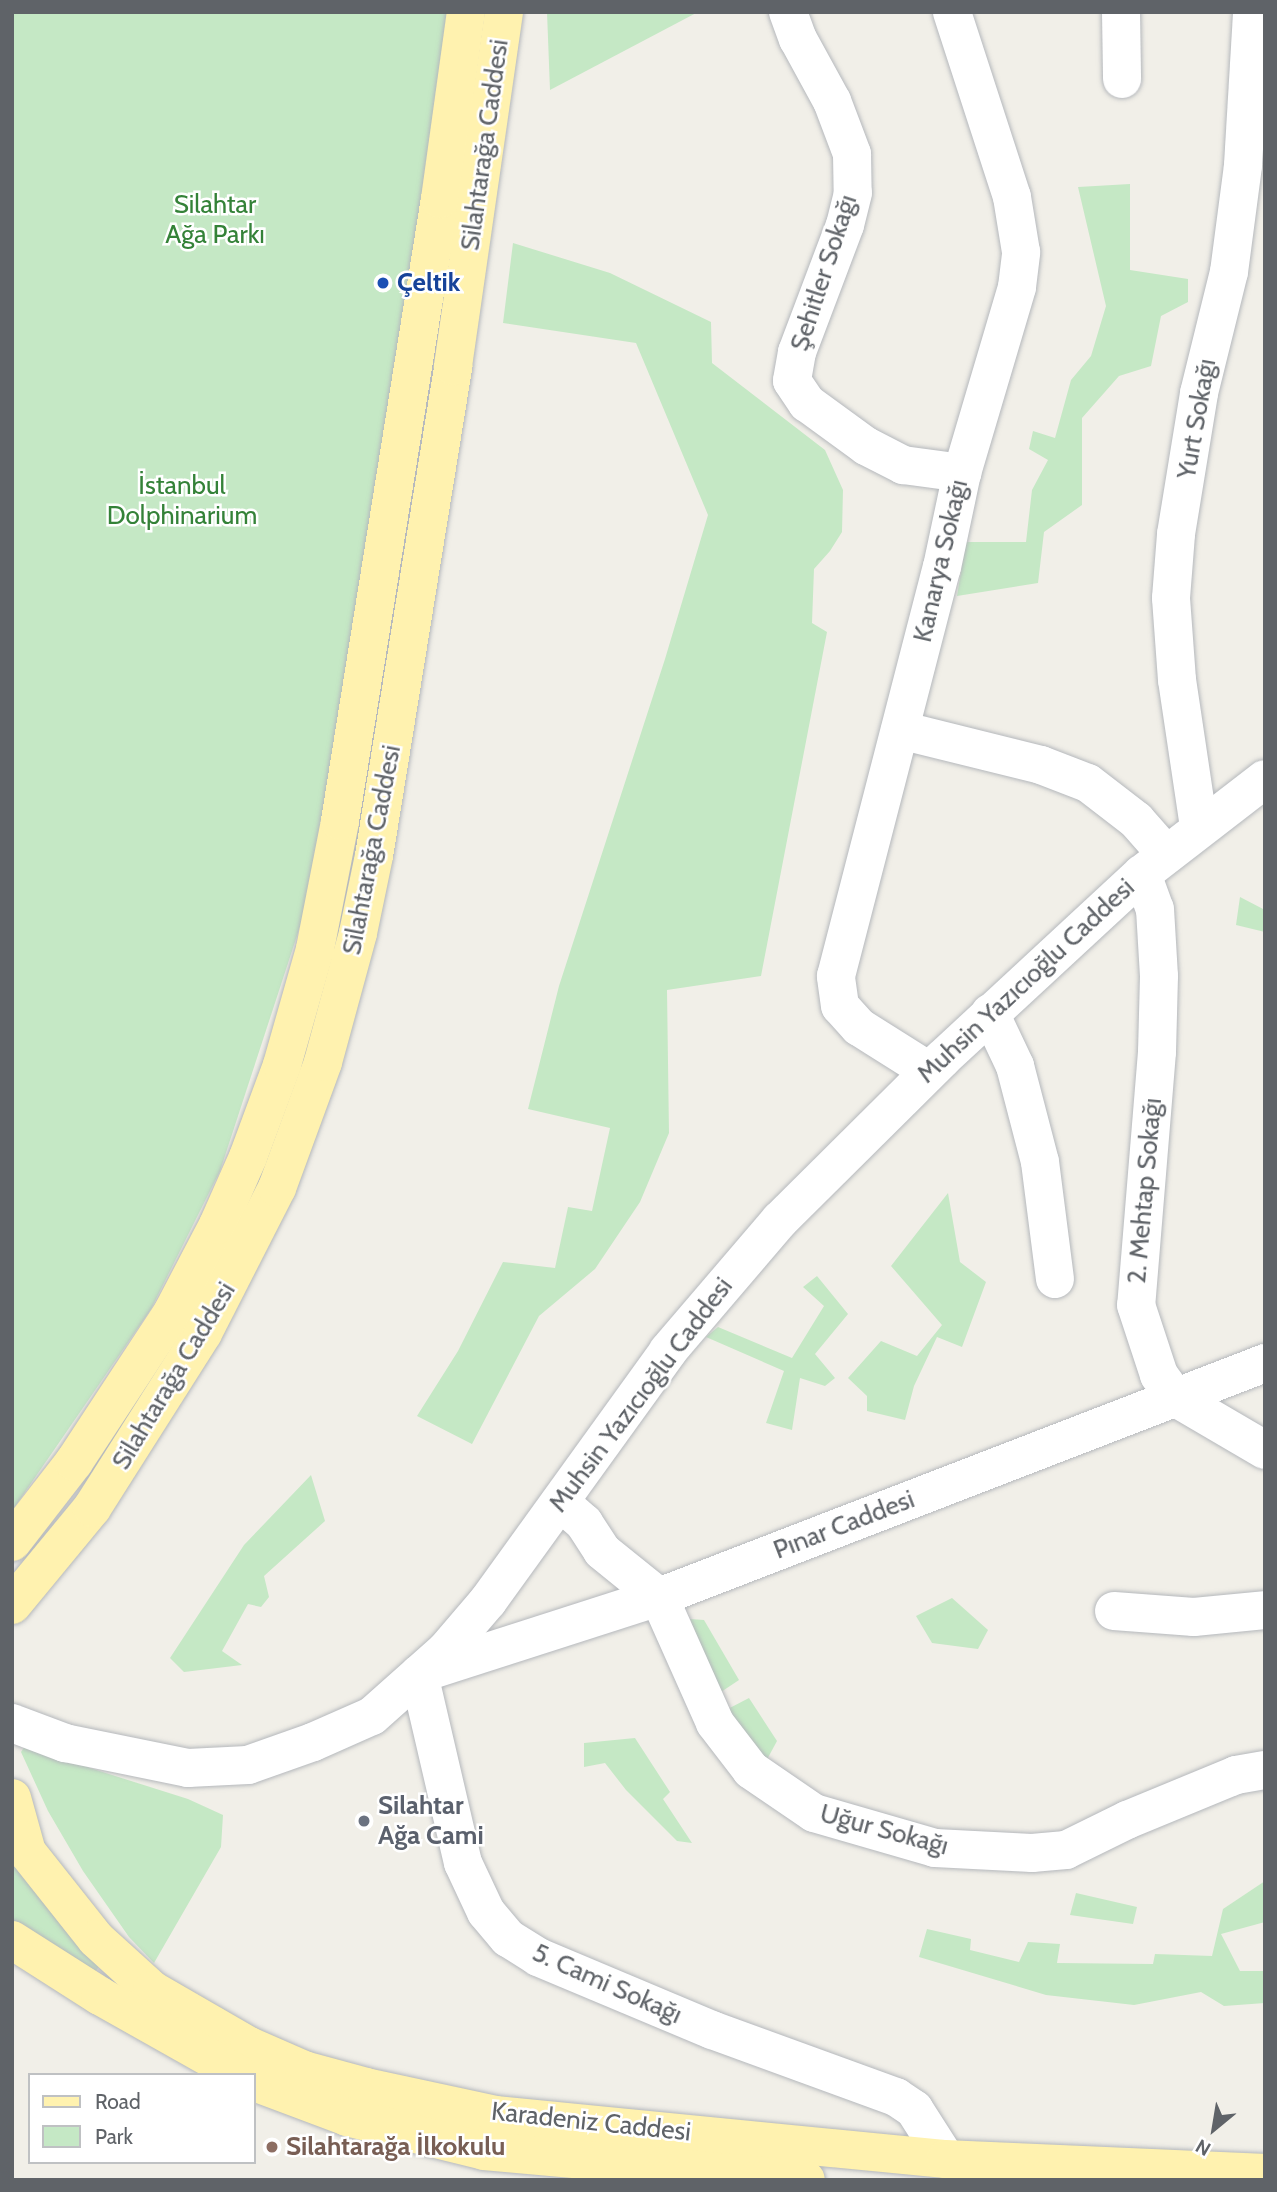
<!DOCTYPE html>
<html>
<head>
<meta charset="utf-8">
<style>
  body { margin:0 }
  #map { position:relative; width:1277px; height:2192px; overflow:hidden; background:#f1efe8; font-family:Cabin,sans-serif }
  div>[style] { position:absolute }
  .green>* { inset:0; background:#c5e8c5 }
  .roads { filter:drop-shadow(0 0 2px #b5b8bc) drop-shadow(0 0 2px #b5b8bc) }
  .street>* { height:38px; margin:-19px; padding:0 19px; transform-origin:19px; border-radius:19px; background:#fff }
  .secondary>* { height:38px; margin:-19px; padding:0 19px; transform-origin:19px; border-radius:19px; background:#fff }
  .primary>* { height:38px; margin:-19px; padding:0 19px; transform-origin:19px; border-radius:19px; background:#fff2af }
  .dots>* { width:19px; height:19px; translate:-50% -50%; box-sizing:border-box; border:4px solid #fff; border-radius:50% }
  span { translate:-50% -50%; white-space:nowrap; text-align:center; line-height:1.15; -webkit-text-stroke:5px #fff; paint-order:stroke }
  .street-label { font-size:26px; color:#5f6368 }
  .park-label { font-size:26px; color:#348238 }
  .transit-label { font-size:26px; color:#164399; font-weight:700 }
  .left { translate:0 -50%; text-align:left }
  .worship-label { font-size:26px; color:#5b616d; font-weight:700 }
  .education-label { font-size:26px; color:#785e54; font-weight:700 }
  .frame { position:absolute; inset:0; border:14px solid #5f6368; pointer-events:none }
  .legend { position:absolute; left:28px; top:2073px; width:228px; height:91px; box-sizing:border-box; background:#fff; border:2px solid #bfc1c3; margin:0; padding:9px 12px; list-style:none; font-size:21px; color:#5f6368 }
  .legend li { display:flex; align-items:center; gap:14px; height:35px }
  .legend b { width:35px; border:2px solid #bfc1c3 }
  .north { position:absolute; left:1179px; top:2094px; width:70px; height:70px; -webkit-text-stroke:5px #fff; paint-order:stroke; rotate:210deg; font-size:19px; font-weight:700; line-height:28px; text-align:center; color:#5f6368 }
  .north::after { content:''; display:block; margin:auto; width:24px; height:32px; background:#5f6368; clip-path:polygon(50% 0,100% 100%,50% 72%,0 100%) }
</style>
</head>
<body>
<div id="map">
  <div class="green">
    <div style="clip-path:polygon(12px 12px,447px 12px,441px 88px,309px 899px,220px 1171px,151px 1309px,12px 1511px)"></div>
    <div style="clip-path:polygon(547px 12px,698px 12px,550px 90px)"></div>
    <div style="clip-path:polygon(1130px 184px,1130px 270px,1188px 279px,1188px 302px,1161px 316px,1151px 366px,1119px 376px,1082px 418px,1082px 505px,1044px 532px,1038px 583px,957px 596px,966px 542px,1026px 542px,1032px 490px,1048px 460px,1029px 449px,1033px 431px,1055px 438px,1071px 380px,1091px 356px,1106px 306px,1078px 187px)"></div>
    <div style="clip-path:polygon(513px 243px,610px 273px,711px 322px,712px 363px,825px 450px,843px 490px,842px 532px,830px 551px,814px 569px,812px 623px,827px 632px,761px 976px,667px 990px,669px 1133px,640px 1202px,595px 1269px,539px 1316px,472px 1444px,417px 1416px,458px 1351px,503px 1262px,555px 1268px,568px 1207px,592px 1211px,610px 1128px,528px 1109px,559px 986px,665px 659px,708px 515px,636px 343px,503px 323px)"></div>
    <div style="clip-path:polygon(1240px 897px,1265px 910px,1265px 932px,1236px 925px)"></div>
    <div style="clip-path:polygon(948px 1193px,960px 1262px,986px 1282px,962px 1347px,937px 1337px,914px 1386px,905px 1420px,867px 1411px,867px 1396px,848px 1378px,881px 1341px,917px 1356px,942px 1325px,891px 1266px)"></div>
    <div style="clip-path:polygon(817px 1276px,848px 1314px,815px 1354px,835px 1378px,825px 1386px,800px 1378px,792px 1430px,766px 1423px,784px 1371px,706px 1337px,718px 1327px,792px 1358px,824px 1306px,803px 1287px)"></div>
    <div style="clip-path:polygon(311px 1475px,325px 1521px,264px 1576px,269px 1597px,261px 1607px,248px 1604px,222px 1651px,242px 1665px,184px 1672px,170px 1658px,244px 1545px)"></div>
    <div style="clip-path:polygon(952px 1598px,988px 1630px,978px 1649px,932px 1643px,916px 1616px)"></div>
    <div style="clip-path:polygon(690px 1619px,704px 1620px,739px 1680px,718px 1694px)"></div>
    <div style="clip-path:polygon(749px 1698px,777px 1741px,764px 1765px,722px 1712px)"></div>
    <div style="clip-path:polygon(635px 1738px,670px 1792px,663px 1799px,692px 1843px,677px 1841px,626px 1790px,605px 1763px,584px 1767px,584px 1743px)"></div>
    <div style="clip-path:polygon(25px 1746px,57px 1751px,90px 1768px,188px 1799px,223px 1815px,221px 1847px,154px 1963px,129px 1937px,83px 1871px,48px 1811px,21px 1752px)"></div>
    <div style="clip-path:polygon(12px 1864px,100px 1965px,93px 1975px,12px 1925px)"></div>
    <div style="clip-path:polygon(1265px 1881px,1265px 1922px,1221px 1934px,1240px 1971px,1265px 1971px,1265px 2003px,1224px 2006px,1201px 1992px,1134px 2005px,1046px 1995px,919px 1957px,927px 1929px,971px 1939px,970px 1950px,1019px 1962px,1028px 1942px,1060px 1944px,1057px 1963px,1153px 1964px,1155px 1954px,1212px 1956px,1223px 1909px)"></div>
    <div style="clip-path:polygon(1076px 1893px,1137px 1907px,1133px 1924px,1070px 1915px)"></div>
  </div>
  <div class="roads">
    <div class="street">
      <div style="left:788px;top:12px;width:29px;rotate:70deg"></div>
      <div style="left:798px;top:39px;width:71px;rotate:61.3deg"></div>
      <div style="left:832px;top:101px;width:57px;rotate:69.3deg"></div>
      <div style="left:852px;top:154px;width:39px;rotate:89deg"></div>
      <div style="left:853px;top:193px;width:33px;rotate:104deg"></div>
      <div style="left:845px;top:225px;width:136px;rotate:110.7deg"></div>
      <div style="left:797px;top:352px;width:29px;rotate:100deg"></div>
      <div style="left:792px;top:381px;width:27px;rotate:56deg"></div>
      <div style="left:807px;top:403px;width:73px;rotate:36.1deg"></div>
      <div style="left:866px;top:446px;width:42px;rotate:27.2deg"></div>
      <div style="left:903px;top:465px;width:60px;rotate:7.7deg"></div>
      <div style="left:1121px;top:12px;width:67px;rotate:89.1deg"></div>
      <div style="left:900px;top:730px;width:145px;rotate:13.9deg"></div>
      <div style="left:1041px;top:765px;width:50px;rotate:21deg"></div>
      <div style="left:1088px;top:783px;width:61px;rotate:37.6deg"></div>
      <div style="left:1136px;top:820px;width:45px;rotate:48.6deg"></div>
      <div style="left:1199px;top:827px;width:149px;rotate:-98.5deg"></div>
      <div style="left:1177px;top:680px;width:82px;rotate:-94.2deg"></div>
      <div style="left:1171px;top:598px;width:64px;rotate:-85.5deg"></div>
      <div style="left:1176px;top:534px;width:143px;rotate:-80.7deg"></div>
      <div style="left:1199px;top:393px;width:125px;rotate:-76.1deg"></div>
      <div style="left:1229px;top:272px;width:108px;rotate:-82.5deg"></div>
      <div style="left:1243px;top:165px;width:153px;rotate:-86.6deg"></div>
      <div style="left:1142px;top:874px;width:37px;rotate:70deg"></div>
      <div style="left:1155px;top:909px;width:67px;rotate:86.6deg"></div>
      <div style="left:1159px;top:976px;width:76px;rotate:91.5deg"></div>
      <div style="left:1157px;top:1052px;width:254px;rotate:94.7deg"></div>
      <div style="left:1136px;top:1305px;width:74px;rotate:71.8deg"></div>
      <div style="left:1159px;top:1375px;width:29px;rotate:54deg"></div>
      <div style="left:1176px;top:1398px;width:103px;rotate:30.3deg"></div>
      <div style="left:990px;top:1013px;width:59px;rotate:64.7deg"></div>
      <div style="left:1015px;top:1066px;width:99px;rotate:75.4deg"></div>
      <div style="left:1040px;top:1162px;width:118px;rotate:82.7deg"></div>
      <div style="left:929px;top:1071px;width:83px;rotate:-147.8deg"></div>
      <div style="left:859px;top:1027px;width:28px;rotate:-132deg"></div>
      <div style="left:840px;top:1006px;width:30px;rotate:-98deg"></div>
      <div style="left:836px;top:976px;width:423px;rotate:-75.5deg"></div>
      <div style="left:942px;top:567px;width:96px;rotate:-78deg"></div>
      <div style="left:962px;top:473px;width:194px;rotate:-73.5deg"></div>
      <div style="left:1017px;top:287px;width:35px;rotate:-83deg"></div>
      <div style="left:1021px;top:252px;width:56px;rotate:-99.3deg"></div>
      <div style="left:1012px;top:197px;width:194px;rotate:-108deg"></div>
      <div style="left:560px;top:1502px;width:32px;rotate:41deg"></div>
      <div style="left:584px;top:1523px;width:33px;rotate:57deg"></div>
      <div style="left:602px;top:1551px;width:73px;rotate:38.9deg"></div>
      <div style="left:659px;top:1597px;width:138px;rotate:66deg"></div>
      <div style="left:715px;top:1723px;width:59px;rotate:52.5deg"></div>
      <div style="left:751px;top:1770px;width:76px;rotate:34.3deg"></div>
      <div style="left:814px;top:1813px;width:126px;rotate:16.1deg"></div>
      <div style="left:935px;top:1848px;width:97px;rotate:3deg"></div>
      <div style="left:1032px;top:1853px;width:34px;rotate:-5deg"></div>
      <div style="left:1066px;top:1850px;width:68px;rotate:-26.2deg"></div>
      <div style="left:1127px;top:1820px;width:118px;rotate:-22.4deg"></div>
      <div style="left:1236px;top:1775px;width:29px;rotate:-10deg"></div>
      <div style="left:1114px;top:1611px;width:80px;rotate:4.3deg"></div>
      <div style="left:1194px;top:1617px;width:71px;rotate:-5.6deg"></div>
      <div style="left:419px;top:1674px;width:194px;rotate:76.9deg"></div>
      <div style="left:463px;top:1863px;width:54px;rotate:64.9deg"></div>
      <div style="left:486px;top:1912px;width:34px;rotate:50deg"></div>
      <div style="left:508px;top:1938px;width:36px;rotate:32deg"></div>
      <div style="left:538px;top:1957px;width:189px;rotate:22.8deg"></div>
      <div style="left:712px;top:2030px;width:196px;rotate:20deg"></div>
      <div style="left:896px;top:2097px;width:22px;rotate:34deg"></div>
      <div style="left:914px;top:2109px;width:59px;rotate:57.4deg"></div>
    </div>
    <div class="secondary">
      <div style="left:428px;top:1671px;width:243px;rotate:-17.8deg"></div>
      <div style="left:659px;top:1597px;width:650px;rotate:-21.11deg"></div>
      <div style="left:12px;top:1723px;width:57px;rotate:20.7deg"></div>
      <div style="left:65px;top:1743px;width:126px;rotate:11.5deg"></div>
      <div style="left:188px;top:1768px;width:60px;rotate:-2.9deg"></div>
      <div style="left:248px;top:1765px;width:69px;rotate:-19.5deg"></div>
      <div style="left:313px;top:1742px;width:64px;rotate:-23.8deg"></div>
      <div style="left:372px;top:1716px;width:99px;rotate:-41.7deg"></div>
      <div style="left:446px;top:1650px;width:65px;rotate:-49.4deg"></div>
      <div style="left:488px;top:1601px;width:308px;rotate:-54.2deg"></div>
      <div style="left:668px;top:1351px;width:172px;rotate:-49.5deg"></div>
      <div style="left:780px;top:1220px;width:228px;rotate:-44.8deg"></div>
      <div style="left:942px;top:1059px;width:272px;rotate:-42.8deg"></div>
      <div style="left:1142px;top:874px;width:155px;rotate:-37.7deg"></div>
    </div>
    <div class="primary">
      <div style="left:12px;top:1542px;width:101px;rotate:-52.2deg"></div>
      <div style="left:74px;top:1462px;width:181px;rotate:-56.7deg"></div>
      <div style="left:173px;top:1311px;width:97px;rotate:-62.4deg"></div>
      <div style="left:218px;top:1225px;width:74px;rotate:-66.2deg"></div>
      <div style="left:248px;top:1157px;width:98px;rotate:-69.7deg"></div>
      <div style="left:282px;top:1065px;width:121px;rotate:-74.1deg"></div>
      <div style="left:315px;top:949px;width:130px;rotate:-78.9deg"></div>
      <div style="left:340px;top:821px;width:630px;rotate:-80.87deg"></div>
      <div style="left:440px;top:199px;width:189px;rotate:-82.1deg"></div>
      <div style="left:12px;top:1605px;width:126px;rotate:-50.5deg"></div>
      <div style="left:92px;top:1508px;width:207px;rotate:-57.6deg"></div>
      <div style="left:203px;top:1333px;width:163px;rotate:-63deg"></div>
      <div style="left:277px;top:1188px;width:134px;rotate:-69.9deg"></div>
      <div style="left:323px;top:1062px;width:134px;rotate:-74.8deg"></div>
      <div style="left:358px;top:933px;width:79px;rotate:-78.3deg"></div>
      <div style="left:374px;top:856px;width:496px;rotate:-80.8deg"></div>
      <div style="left:453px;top:366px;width:358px;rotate:-81.8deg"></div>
      <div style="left:12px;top:1798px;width:56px;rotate:74.5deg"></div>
      <div style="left:12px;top:1833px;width:135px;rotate:51.6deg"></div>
      <div style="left:96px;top:1939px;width:76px;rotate:42.3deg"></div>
      <div style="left:152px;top:1990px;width:112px;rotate:30deg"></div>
      <div style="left:249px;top:2046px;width:60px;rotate:23.6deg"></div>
      <div style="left:304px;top:2070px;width:64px;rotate:15.3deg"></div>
      <div style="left:366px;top:2087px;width:132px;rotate:12.2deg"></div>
      <div style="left:495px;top:2115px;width:453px;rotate:5.6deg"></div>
      <div style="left:946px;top:2159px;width:319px;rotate:2.5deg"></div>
      <div style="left:12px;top:1940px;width:104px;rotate:32.5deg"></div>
      <div style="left:100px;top:1996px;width:161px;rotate:29.4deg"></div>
      <div style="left:254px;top:2082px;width:99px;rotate:20.6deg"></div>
      <div style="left:347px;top:2117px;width:141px;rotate:13.9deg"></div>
      <div style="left:484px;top:2151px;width:323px;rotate:5.1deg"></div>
    </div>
  </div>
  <div class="dots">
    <div style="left:383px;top:283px;background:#1a4fb4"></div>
    <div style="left:364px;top:1821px;background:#6b7280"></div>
    <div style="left:272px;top:2147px;background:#8d6e63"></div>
  </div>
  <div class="street-label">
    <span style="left:485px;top:145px;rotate:-82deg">Silahtarağa Caddesi</span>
    <span style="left:824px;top:273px;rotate:-72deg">Şehitler Sokağı</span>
    <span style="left:1197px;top:419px;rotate:-80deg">Yurt Sokağı</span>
    <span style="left:941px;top:561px;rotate:-77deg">Kanarya Sokağı</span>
    <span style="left:372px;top:850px;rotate:-79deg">Silahtarağa Caddesi</span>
    <span style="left:1026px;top:981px;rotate:-43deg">Muhsin Yazıcıoğlu Caddesi</span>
    <span style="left:1145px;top:1191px;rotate:-85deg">2. Mehtap Sokağı</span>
    <span style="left:174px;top:1376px;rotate:-59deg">Silahtarağa Caddesi</span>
    <span style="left:641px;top:1395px;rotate:-53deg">Muhsin Yazıcıoğlu Caddesi</span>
    <span style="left:844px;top:1525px;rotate:-21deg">Pınar Caddesi</span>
    <span style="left:884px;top:1830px;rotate:15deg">Uğur Sokağı</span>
    <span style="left:607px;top:1984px;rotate:24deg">5. Cami Sokağı</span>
    <span style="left:591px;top:2122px;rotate:6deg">Karadeniz Caddesi</span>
  </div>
  <div class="park-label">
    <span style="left:215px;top:220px">Silahtar<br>Ağa Parkı</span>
    <span style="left:182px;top:501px">İstanbul<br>Dolphinarium</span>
  </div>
  <div class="transit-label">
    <span class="left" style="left:397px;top:283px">Çeltik</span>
  </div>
  <div class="worship-label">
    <span class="left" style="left:378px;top:1821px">Silahtar<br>Ağa Cami</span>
  </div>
  <div class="education-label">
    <span class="left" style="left:286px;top:2147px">Silahtarağa İlkokulu</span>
  </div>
  <div class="frame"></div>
  <ul class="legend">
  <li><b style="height:9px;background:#fff2af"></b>Road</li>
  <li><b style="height:19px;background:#c5e8c5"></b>Park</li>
  </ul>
  <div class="north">N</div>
</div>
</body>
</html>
